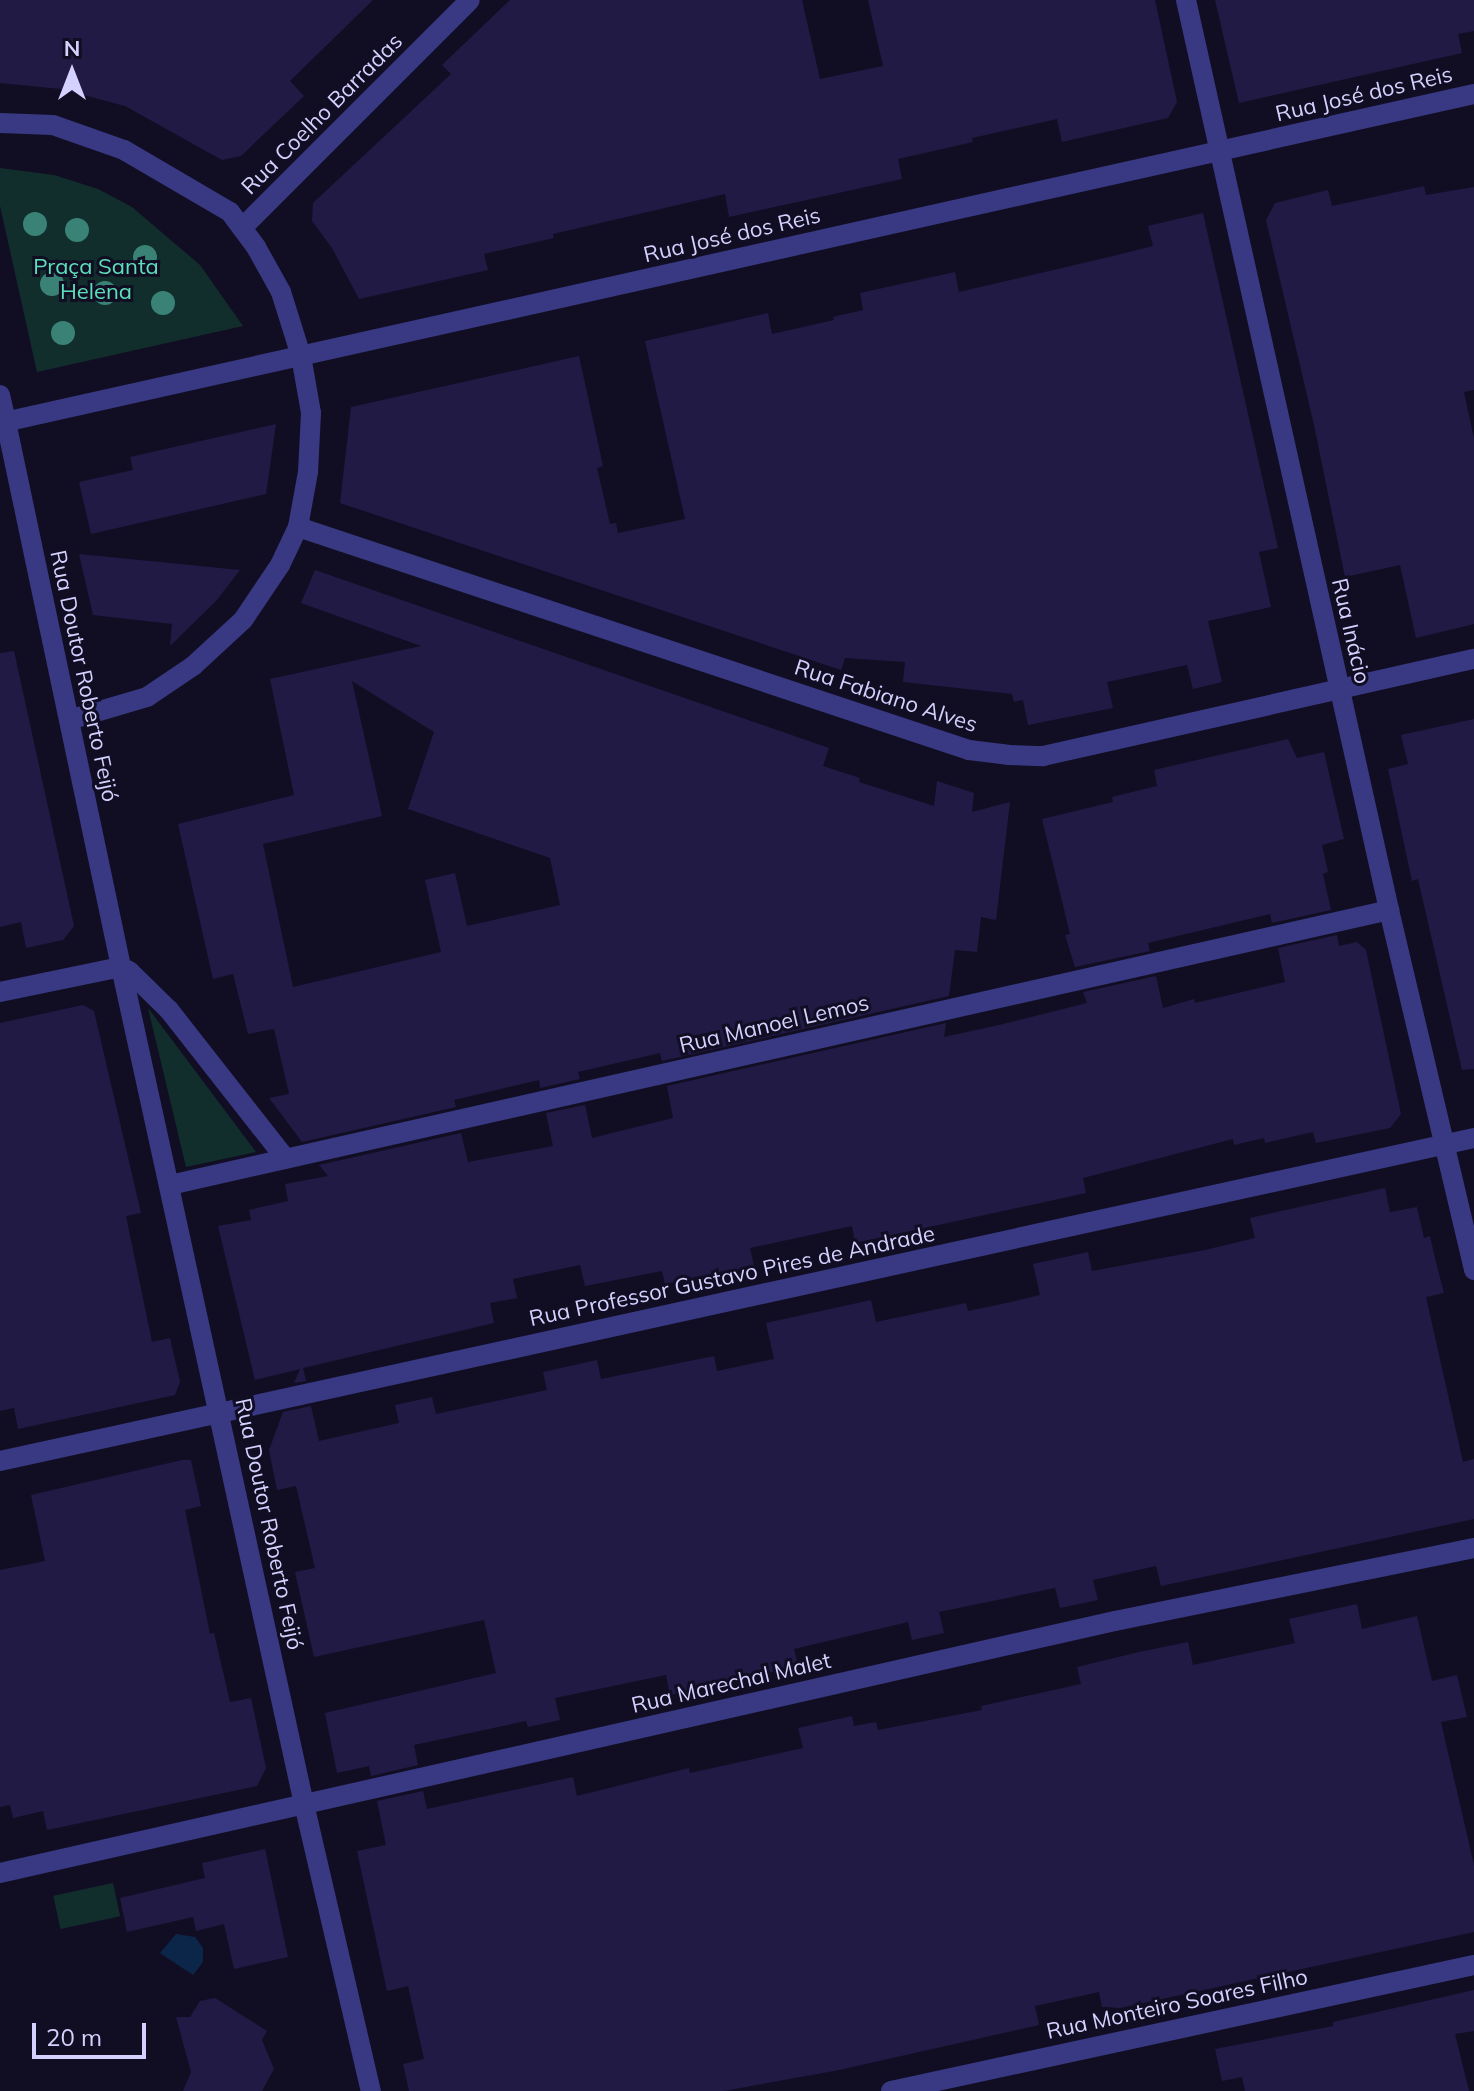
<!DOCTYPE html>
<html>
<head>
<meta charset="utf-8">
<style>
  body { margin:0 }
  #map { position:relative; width:1474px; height:2091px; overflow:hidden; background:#110e24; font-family:Mulish,sans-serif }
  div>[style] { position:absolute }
  .green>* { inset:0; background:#112e2c; transform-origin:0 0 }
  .water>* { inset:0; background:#0c2649 }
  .building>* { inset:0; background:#211a45 }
  .minor>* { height:20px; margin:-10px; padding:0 10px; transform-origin:10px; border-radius:10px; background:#393983 }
  .tertiary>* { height:20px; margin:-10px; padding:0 10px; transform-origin:10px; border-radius:10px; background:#393983 }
  .trees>* { width:24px; height:24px; margin:-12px; border-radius:50%; background:#3a8276 }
  span { translate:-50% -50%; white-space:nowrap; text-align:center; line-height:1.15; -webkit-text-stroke:6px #110e24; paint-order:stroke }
  .street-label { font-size:22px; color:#d4d1ff }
  .park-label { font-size:22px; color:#5ce0ba }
  .north { position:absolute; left:32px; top:32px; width:80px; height:80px; -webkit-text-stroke:6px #110e24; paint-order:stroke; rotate:0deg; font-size:22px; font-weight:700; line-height:32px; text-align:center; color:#d4d1ff }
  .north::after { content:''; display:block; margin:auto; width:28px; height:36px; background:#d4d1ff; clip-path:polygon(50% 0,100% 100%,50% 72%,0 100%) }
  .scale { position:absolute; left:32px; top:2023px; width:114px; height:36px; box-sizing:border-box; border:4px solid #d4d1ff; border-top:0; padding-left:10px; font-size:24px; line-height:28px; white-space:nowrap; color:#d4d1ff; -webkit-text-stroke:6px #110e24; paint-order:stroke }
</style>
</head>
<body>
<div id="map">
  <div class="green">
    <div style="clip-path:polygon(0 168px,54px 175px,98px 189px,132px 207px,200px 265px,243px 326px,37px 372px,0 206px)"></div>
    <div style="clip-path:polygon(148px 1008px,256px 1152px,186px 1167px)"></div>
    <div style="left:113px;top:1883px;width:34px;height:61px;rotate:78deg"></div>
  </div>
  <div class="water">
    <div style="clip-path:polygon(176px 1934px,195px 1937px,203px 1948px,203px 1962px,193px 1975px,160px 1953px)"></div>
  </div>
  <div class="building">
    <div style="clip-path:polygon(0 0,373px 0,290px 81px,304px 96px,241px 156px,222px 160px,125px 106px,61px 89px,0 83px)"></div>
    <div style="clip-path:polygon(510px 0,802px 0,820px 79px,883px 66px,868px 0,1155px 0,1177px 102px,1168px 118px,1062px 142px,1057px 119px,972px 138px,973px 142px,898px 159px,902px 179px,729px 217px,725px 194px,553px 234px,554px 238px,484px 254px,488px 270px,359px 299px,332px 248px,312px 221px,313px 203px,451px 74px,442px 65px)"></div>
    <div style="clip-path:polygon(1215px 0,1474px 0,1474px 31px,1458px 34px,1462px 53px,1239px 103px)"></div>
    <div style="clip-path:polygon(1424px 186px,1426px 195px,1474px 187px,1474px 390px,1464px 392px,1474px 439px,1474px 624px,1416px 638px,1400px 565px,1345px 577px,1314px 425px,1266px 220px,1275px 203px,1328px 190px,1332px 206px)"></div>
    <div style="clip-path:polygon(1203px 213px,1278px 548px,1259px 552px,1271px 607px,1208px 621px,1222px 682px,1193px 689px,1187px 665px,1107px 682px,1113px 708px,1028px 725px,1023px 700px,1014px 702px,1012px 694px,903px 682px,905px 662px,845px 658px,841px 670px,340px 503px,351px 407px,579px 356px,603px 466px,597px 468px,610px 524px,616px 523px,618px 533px,685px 519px,645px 341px,768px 313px,772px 334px,834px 320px,833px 317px,863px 310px,860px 293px,955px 272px,959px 292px,1109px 257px,1153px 246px,1148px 226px)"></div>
    <div style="clip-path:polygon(276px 424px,266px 494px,91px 534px,79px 482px,133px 470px,130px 457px)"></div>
    <div style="clip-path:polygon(79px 554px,240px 570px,216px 601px,170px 646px,172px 624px,93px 615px)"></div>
    <div style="clip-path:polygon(evenodd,315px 570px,829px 748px,823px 766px,860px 778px,859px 782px,934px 806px,937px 781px,974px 793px,972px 812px,1010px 802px,996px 920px,981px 917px,977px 952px,955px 950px,949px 996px,662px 1061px,660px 1053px,578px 1072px,580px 1079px,540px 1088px,539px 1080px,454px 1100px,456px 1107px,302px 1142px,269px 1098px,289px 1094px,274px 1029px,248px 1034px,233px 974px,213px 979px,178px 824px,294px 795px,270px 679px,421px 646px,301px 603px,315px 570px,352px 681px,434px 732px,408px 809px,550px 858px,560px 905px,467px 926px,455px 873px,425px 880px,441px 952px,293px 987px,263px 844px,382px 816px,352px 681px)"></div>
    <div style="clip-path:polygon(14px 651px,74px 926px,63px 940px,26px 948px,21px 922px,0 927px,0 653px)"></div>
    <div style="clip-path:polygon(1474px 719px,1474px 1069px,1462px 1070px,1418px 879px,1412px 881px,1388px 769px,1408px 764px,1401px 735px)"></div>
    <div style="clip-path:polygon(1288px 739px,1297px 758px,1324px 752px,1344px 839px,1322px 845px,1328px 872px,1323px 874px,1331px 910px,1272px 923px,1270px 914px,1148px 943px,1150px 951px,1075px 967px,1065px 935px,1070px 934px,1042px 819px,1113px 802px,1112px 797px,1157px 786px,1154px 770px)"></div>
    <div style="clip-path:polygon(1337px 935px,1339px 946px,1357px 942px,1366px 950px,1401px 1114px,1390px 1128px,1316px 1143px,1313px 1132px,1265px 1143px,1264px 1138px,1234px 1145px,1233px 1139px,1083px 1178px,1086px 1193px,855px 1243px,852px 1226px,750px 1248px,754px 1266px,665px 1284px,662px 1271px,585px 1286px,580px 1265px,513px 1279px,517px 1298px,490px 1303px,494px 1323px,303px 1368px,306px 1381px,294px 1383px,300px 1369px,255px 1380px,218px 1226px,251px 1220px,249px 1210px,288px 1201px,285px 1184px,328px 1176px,319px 1165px,461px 1133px,468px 1162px,553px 1146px,546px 1113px,585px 1105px,592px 1138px,673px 1118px,667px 1086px,946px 1023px,944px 1037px,999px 1025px,1087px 1003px,1083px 992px,1156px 976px,1163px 1008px,1194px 999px,1195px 1003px,1285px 982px,1278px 948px)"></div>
    <div style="clip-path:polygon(83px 1005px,94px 1011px,141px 1213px,126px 1216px,152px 1342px,170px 1338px,180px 1382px,175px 1395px,18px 1429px,14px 1408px,0 1411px,0 1023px)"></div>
    <div style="clip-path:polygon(1385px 1188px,1390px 1212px,1417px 1207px,1424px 1238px,1430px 1236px,1436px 1262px,1444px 1293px,1426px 1297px,1463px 1462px,1474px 1459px,1474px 1519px,1161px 1586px,1156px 1566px,1093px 1580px,1098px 1600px,1060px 1608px,1055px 1588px,939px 1612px,944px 1633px,912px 1640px,908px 1622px,794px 1649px,798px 1666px,670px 1695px,666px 1675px,555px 1698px,560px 1720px,528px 1727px,526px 1721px,414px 1745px,418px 1765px,371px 1776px,369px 1766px,337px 1773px,325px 1713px,496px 1673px,484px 1620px,314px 1657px,295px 1572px,315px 1568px,296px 1486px,277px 1490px,269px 1450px,283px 1412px,311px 1406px,319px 1441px,399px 1423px,395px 1405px,432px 1397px,436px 1414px,547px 1390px,543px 1372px,597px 1360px,601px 1379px,714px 1356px,717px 1371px,774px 1359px,766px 1323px,871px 1300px,876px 1322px,966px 1303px,968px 1311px,1011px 1302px,1040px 1295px,1033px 1264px,1088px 1252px,1092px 1271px,1205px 1250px,1255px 1238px,1250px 1218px)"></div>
    <div style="clip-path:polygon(182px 1460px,191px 1460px,201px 1506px,185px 1510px,210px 1634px,214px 1633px,230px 1702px,251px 1698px,266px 1768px,257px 1786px,47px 1830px,43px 1811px,13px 1818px,10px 1805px,0 1807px,0 1570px,45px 1561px,31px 1495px)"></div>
    <div style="clip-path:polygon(1357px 1604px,1362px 1629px,1417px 1616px,1432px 1681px,1457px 1675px,1467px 1717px,1441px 1722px,1474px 1865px,1474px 1932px,1120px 2008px,1102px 2007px,1099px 1992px,1035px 2006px,1039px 2025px,839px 2070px,724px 2091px,409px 2091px,403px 2064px,424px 2059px,408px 1986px,387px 1991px,357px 1851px,386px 1845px,377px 1801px,423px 1791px,427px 1809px,573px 1777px,577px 1796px,689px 1768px,690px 1773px,803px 1748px,798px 1728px,852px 1716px,854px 1726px,876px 1722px,878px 1730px,982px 1710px,981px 1706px,1081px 1684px,1077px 1667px,1139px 1652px,1188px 1642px,1193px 1665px,1295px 1643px,1289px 1619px)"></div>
    <div style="clip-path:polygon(265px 1849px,288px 1957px,234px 1969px,224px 1924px,196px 1931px,193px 1917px,127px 1932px,120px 1898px,205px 1878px,202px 1863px)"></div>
    <div style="clip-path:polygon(1474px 1990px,1474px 2031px,1455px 2034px,1469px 2091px,1245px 2091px,1242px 2077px,1222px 2081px,1215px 2049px,1333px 2026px,1333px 2022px)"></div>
    <div style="clip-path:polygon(215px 1998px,267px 2031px,262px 2040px,274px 2069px,262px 2091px,183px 2091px,191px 2072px,176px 2017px,190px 2017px,200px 2001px)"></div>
  </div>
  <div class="minor">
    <div style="left:1186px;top:0;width:932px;rotate:77.42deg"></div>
    <div style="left:1389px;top:910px;width:370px;rotate:76.7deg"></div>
    <div style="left:0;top:123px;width:53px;rotate:2.2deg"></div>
    <div style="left:53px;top:125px;width:75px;rotate:19.4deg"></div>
    <div style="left:124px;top:150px;width:123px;rotate:30.3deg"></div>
    <div style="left:230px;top:212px;width:44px;rotate:53.4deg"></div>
    <div style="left:256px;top:247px;width:51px;rotate:60.9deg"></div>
    <div style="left:281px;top:292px;width:67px;rotate:72.6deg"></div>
    <div style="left:301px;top:356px;width:58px;rotate:80deg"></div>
    <div style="left:311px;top:413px;width:59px;rotate:92.9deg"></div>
    <div style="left:308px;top:472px;width:56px;rotate:100.3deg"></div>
    <div style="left:298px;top:527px;width:42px;rotate:115.3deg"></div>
    <div style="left:280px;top:565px;width:66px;rotate:123.9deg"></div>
    <div style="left:243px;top:620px;width:68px;rotate:137.4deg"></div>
    <div style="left:193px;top:666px;width:55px;rotate:146deg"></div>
    <div style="left:147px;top:697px;width:81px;rotate:163.6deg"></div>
    <div style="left:242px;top:228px;width:322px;rotate:-45deg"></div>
    <div style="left:6px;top:422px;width:557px;rotate:78.08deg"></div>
    <div style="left:121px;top:967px;width:857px;rotate:77.67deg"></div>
    <div style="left:304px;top:1804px;width:295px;rotate:76.9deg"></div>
    <div style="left:0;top:423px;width:1510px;rotate:-12.58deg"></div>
    <div style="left:298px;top:527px;width:707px;rotate:18.38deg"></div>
    <div style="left:969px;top:750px;width:39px;rotate:7deg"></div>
    <div style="left:1008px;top:755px;width:35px;rotate:2deg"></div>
    <div style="left:1043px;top:756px;width:442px;rotate:-12.7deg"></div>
    <div style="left:0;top:992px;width:124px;rotate:-11.7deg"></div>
    <div style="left:121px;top:967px;width:9px;rotate:27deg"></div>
    <div style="left:129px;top:971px;width:56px;rotate:44.3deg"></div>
    <div style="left:169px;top:1010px;width:189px;rotate:51.9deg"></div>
    <div style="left:170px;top:1185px;width:1250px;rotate:-12.71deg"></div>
    <div style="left:0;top:1461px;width:1509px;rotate:-12.36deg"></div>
    <div style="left:0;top:1873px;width:1143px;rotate:-12.74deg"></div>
    <div style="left:1115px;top:1621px;width:366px;rotate:-11.5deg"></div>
    <div style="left:891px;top:2091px;width:596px;rotate:-12.2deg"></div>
  </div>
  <div class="tertiary">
    <div style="left:0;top:395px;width:28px;rotate:77deg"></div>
  </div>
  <div class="trees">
    <div style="left:35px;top:224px"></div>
    <div style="left:77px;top:230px"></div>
    <div style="left:145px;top:257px"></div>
    <div style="left:52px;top:284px"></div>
    <div style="left:105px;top:293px"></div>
    <div style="left:163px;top:303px"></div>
    <div style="left:63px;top:333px"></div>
  </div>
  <div class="street-label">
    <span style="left:1364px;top:94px;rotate:-13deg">Rua José dos Reis</span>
    <span style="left:322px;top:114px;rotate:-45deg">Rua Coelho Barradas</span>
    <span style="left:732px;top:235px;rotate:-13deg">Rua José dos Reis</span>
    <span style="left:1351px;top:631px;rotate:77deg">Rua Inácio</span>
    <span style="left:84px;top:676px;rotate:78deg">Rua Doutor Roberto Feijó</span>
    <span style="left:886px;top:696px;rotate:18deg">Rua Fabiano Alves</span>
    <span style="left:774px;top:1024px;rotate:-13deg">Rua Manoel Lemos</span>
    <span style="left:732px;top:1276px;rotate:-12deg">Rua Professor Gustavo Pires de Andrade</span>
    <span style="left:269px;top:1524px;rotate:78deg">Rua Doutor Roberto Feijó</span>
    <span style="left:731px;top:1683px;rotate:-13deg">Rua Marechal Malet</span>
    <span style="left:1177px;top:2004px;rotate:-12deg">Rua Monteiro Soares Filho</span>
  </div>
  <div class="park-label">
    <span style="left:96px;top:279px">Praça Santa<br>Helena</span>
  </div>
  <div class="north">N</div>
  <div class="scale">20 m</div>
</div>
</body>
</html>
